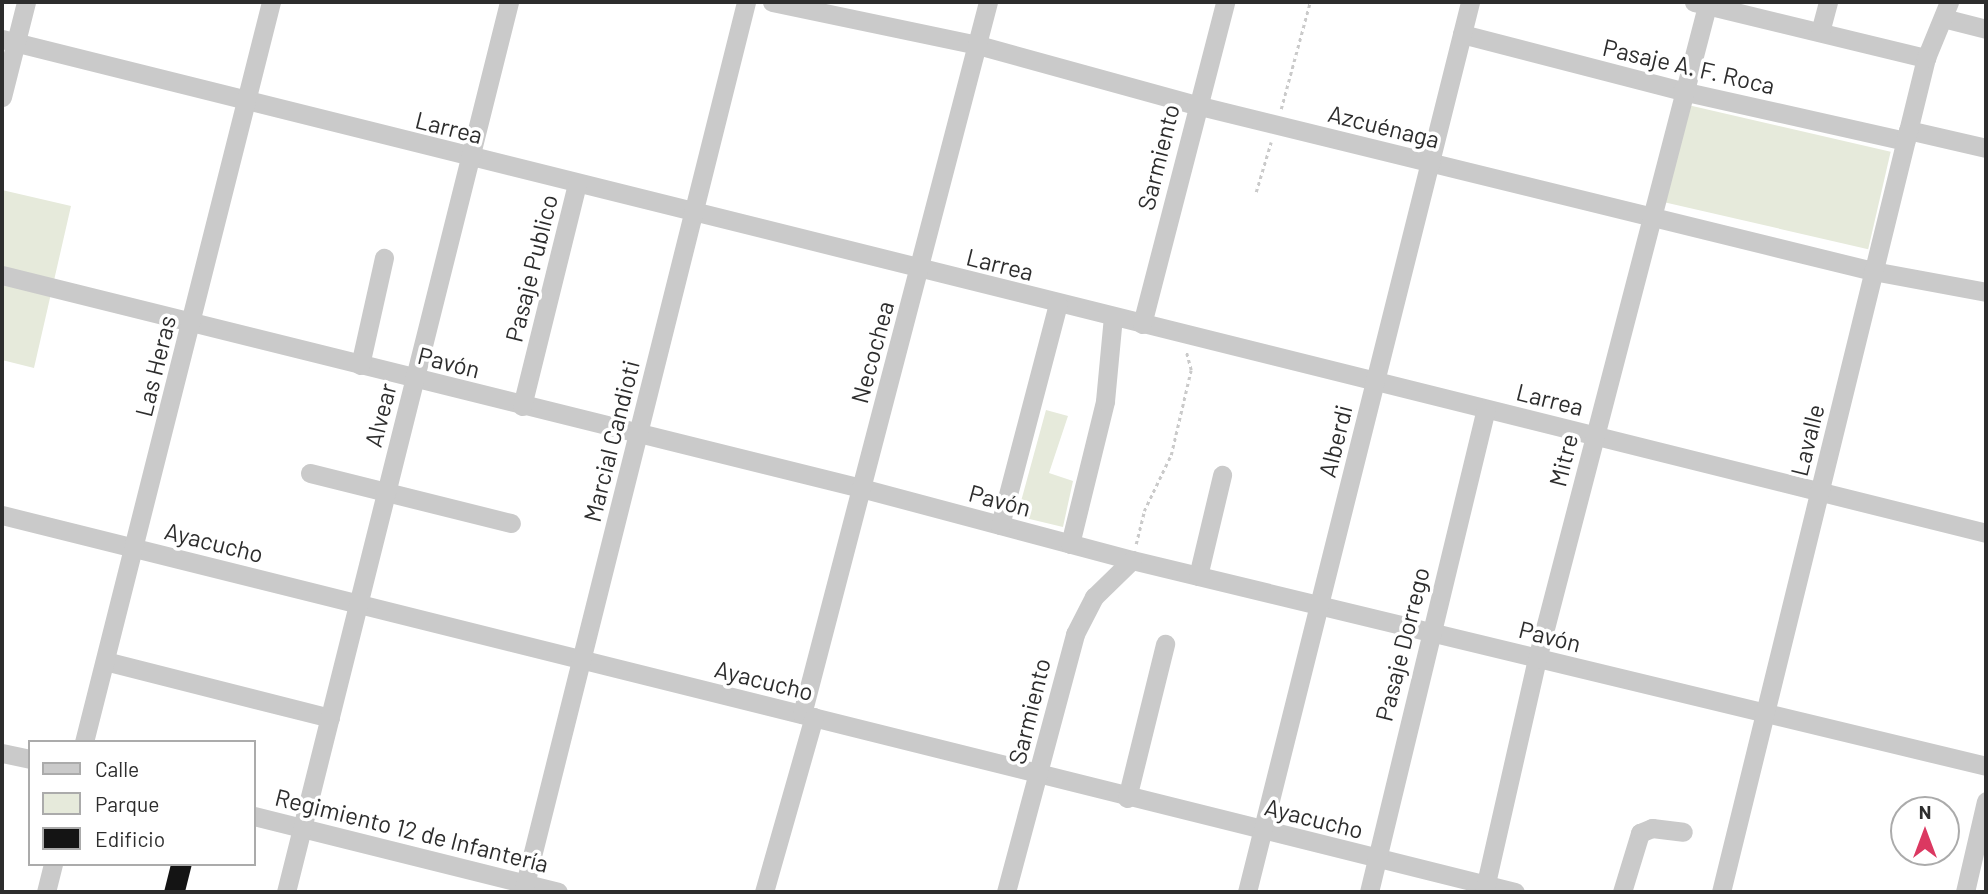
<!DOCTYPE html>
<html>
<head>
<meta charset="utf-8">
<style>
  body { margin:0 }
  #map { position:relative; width:1988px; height:894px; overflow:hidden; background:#fff; font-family:Barlow,sans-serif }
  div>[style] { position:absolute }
  .green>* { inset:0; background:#e6eadb; transform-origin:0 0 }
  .building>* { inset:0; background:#141414 }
  .path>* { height:2.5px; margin-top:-1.25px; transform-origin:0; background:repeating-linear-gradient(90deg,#cacaca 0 3.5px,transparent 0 7px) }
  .minor>* { height:19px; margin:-9.5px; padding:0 9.5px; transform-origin:9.5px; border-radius:9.5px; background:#cacaca }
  span { translate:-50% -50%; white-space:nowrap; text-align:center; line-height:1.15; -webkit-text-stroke:7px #fff; paint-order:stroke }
  .street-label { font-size:24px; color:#2d2d2d }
  .frame { position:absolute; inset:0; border:4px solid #2d2d2d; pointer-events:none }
  .legend { position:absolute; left:28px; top:740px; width:228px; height:126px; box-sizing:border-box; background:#fff; border:2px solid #ababab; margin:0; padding:9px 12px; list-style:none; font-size:21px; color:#2d2d2d }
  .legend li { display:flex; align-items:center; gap:14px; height:35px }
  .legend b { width:35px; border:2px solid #ababab }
  .north { position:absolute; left:1890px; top:796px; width:70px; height:70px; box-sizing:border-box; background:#fff; border:2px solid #ababab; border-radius:50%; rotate:0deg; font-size:19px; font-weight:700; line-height:28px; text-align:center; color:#2d2d2d }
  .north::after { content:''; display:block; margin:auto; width:24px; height:32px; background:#db3861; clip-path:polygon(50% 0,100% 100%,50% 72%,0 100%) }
</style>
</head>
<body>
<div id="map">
  <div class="green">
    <div style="left:1688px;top:105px;width:208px;height:100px;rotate:13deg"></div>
    <div style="clip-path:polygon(2px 190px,71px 206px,34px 368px,2px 360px)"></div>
    <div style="clip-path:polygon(1046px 410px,1068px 416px,1049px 473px,1073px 481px,1063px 527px,1017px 516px)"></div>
  </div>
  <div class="building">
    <div style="clip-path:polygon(171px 864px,192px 864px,185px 892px,164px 892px)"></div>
  </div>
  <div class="path">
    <div style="left:1281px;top:109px;width:111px;rotate:-74.8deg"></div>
    <div style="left:1256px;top:192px;width:52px;rotate:-73.3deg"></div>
    <div style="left:1136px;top:544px;width:34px;rotate:-76deg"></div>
    <div style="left:1144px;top:511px;width:62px;rotate:-64.3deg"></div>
    <div style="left:1171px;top:455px;width:87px;rotate:-76.8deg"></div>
    <div style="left:1191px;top:370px;width:20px;rotate:-105deg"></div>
  </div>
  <div class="minor">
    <div style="left:772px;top:2px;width:210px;rotate:11.8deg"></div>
    <div style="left:978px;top:45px;width:226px;rotate:15.4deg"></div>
    <div style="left:1196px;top:105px;width:697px;rotate:13.78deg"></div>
    <div style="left:1873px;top:271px;width:115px;rotate:10.5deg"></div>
    <div style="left:1694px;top:2px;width:239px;rotate:13.6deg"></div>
    <div style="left:1943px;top:18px;width:44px;rotate:14.3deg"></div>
    <div style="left:1820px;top:32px;width:31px;rotate:-75deg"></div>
    <div style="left:1462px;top:34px;width:227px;rotate:14.5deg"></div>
    <div style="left:1682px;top:91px;width:229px;rotate:12.6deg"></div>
    <div style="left:2px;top:39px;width:2045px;rotate:13.98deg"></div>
    <div style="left:2px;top:97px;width:98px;rotate:-75.8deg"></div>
    <div style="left:1908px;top:130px;width:80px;rotate:13deg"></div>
    <div style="left:2px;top:275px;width:885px;rotate:13.93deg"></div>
    <div style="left:861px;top:488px;width:280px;rotate:14.9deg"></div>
    <div style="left:1132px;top:560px;width:878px;rotate:13.56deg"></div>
    <div style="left:1142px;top:324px;width:333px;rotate:-75.5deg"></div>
    <div style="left:360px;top:365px;width:110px;rotate:-77.4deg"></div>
    <div style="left:522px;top:406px;width:229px;rotate:-76.1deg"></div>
    <div style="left:310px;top:473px;width:207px;rotate:14deg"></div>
    <div style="left:2px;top:515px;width:1559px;rotate:13.99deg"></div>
    <div style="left:1000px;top:525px;width:228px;rotate:-75.3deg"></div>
    <div style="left:1070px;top:544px;width:147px;rotate:-76.2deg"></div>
    <div style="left:1105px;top:401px;width:84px;rotate:-84.6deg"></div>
    <div style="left:1198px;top:576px;width:104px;rotate:-76.6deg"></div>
    <div style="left:105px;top:661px;width:232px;rotate:14.2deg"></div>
    <div style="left:802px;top:714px;width:736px;rotate:-75.36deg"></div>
    <div style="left:84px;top:742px;width:763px;rotate:-75.82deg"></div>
    <div style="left:2px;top:753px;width:29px;rotate:12deg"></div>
    <div style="left:1127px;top:798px;width:159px;rotate:-76.1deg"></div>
    <div style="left:254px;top:816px;width:313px;rotate:14deg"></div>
    <div style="left:46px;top:892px;width:29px;rotate:-76deg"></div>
    <div style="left:286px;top:892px;width:918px;rotate:-75.93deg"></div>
    <div style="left:523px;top:892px;width:918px;rotate:-75.93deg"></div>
    <div style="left:764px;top:892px;width:182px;rotate:-74.1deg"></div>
    <div style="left:1006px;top:892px;width:267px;rotate:-75deg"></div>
    <div style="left:1075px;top:634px;width:42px;rotate:-62.8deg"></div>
    <div style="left:1094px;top:597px;width:53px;rotate:-44.2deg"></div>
    <div style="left:1247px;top:892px;width:918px;rotate:-75.93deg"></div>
    <div style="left:1369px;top:892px;width:497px;rotate:-76.4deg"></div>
    <div style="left:1484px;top:892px;width:239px;rotate:-77.2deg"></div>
    <div style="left:1537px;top:659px;width:679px;rotate:-75.41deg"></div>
    <div style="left:1622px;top:892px;width:62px;rotate:-73deg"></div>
    <div style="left:1640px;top:833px;width:13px;rotate:-23deg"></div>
    <div style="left:1652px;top:828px;width:31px;rotate:7deg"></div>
    <div style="left:1721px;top:892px;width:859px;rotate:-76.19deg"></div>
    <div style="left:1926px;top:58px;width:61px;rotate:-67.7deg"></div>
    <div style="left:1965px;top:892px;width:93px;rotate:-77deg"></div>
  </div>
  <div class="street-label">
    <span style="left:1689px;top:66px;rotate:13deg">Pasaje A. F. Roca</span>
    <span style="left:1384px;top:126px;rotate:14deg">Azcuénaga</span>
    <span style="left:449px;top:127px;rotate:14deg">Larrea</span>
    <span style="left:1158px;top:157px;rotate:-76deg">Sarmiento</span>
    <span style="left:1000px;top:264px;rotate:14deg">Larrea</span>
    <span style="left:531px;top:268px;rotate:-76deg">Pasaje Publico</span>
    <span style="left:872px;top:352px;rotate:-75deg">Necochea</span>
    <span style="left:449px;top:362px;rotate:14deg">Pavón</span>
    <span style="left:155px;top:366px;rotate:-76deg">Las Heras</span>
    <span style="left:1550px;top:399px;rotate:14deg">Larrea</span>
    <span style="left:380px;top:415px;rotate:-76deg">Alvear</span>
    <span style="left:1807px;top:440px;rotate:-76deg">Lavalle</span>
    <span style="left:611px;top:441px;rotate:-76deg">Marcial Candioti</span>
    <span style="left:1335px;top:441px;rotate:-76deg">Alberdi</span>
    <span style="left:1563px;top:460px;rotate:-76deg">Mitre</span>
    <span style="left:1000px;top:500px;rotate:15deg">Pavón</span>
    <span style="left:214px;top:542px;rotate:14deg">Ayacucho</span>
    <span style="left:1550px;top:636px;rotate:14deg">Pavón</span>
    <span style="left:1402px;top:644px;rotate:-76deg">Pasaje Dorrego</span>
    <span style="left:764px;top:680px;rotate:14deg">Ayacucho</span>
    <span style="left:1029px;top:711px;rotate:-76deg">Sarmiento</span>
    <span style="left:1314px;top:818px;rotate:14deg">Ayacucho</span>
    <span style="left:412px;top:830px;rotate:14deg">Regimiento 12 de Infantería</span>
  </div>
  <div class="frame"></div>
  <ul class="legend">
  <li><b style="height:9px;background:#cacaca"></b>Calle</li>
  <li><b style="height:19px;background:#e6eadb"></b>Parque</li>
  <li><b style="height:19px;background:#141414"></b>Edificio</li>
  </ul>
  <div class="north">N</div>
</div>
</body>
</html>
